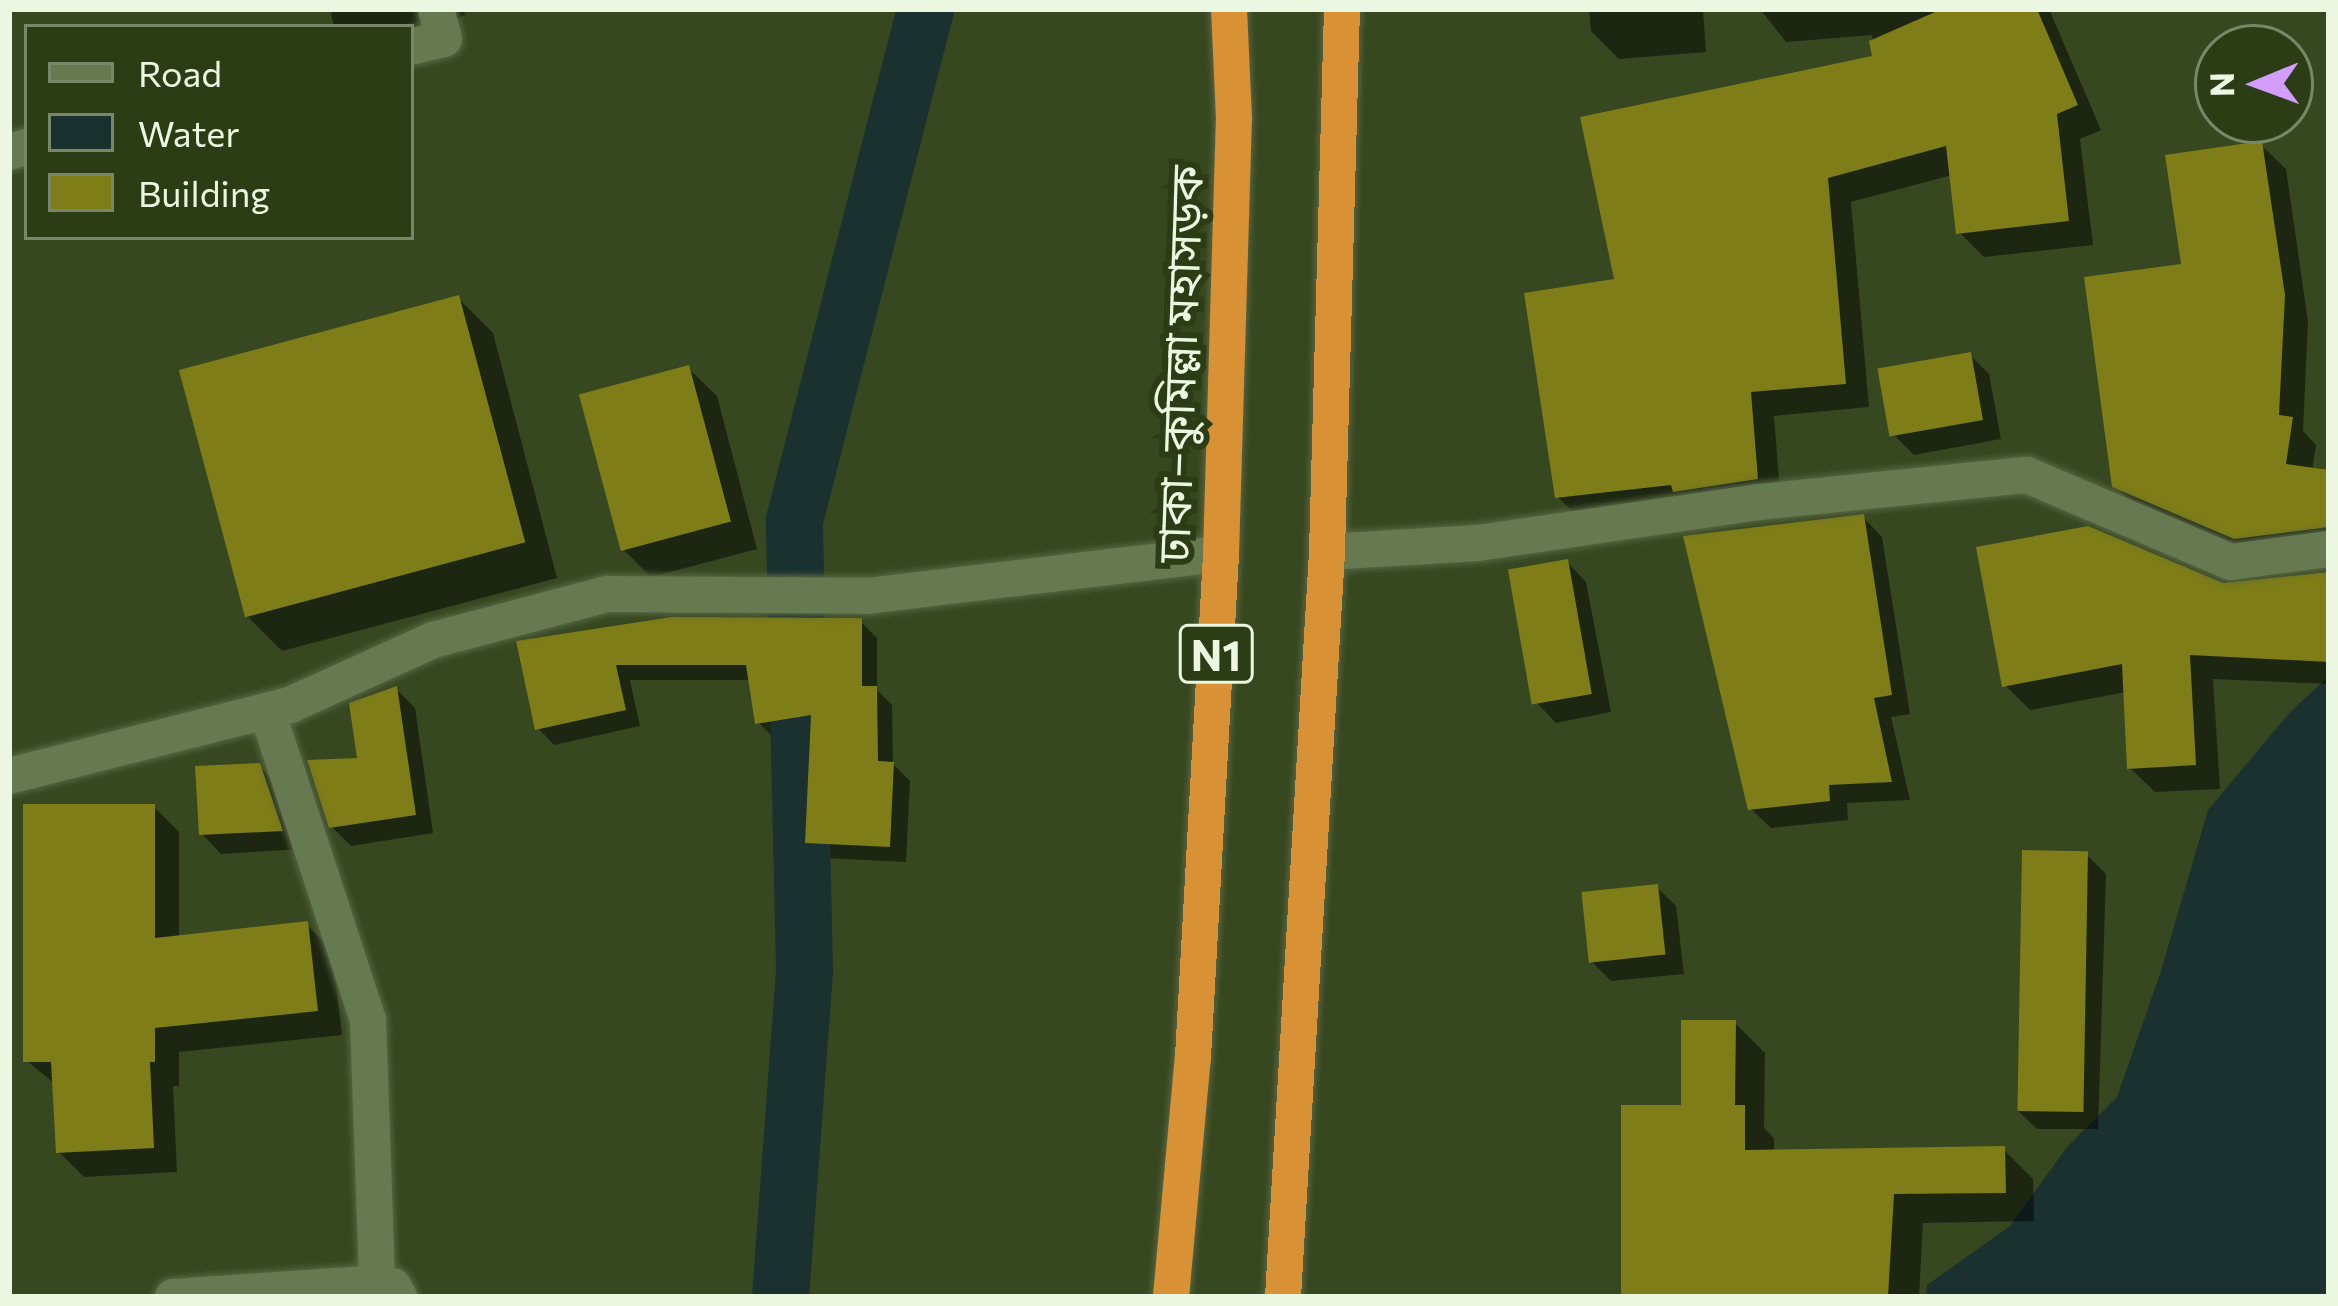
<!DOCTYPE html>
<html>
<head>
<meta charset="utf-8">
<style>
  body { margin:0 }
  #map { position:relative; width:2338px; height:1306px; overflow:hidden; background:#374821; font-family:Commissioner,"Noto Sans Bengali",sans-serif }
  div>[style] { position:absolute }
  .water>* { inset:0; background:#1a312f }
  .shadow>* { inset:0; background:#0007 }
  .canal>* { height:57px; margin:-28.5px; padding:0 28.5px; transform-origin:28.5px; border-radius:28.5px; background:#1a312f }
  .building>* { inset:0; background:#7e7d18; transform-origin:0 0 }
  .roads { filter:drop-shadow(0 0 3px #576643) drop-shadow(0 0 3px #576643) }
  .minor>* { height:36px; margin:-18px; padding:0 18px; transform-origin:18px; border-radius:18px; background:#667950 }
  .highway>* { height:36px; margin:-18px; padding:0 18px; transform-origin:18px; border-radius:18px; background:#d99135 }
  span { translate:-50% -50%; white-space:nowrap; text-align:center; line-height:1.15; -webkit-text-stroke:12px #2c3d16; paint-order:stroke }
  .shield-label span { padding:3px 9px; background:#2c3d16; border:3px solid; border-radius:9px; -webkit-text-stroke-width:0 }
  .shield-label { font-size:42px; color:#ebf7e0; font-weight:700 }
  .street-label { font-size:45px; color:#ebf7e0 }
  .frame { position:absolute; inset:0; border:12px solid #ebf7e0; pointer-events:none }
  .legend { position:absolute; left:24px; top:24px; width:390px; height:216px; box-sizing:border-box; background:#2c3d16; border:3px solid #788767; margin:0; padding:15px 21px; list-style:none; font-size:36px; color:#ebf7e0 }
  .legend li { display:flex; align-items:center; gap:24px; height:60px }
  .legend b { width:60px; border:3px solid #788767 }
  .north { position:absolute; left:2194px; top:24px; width:120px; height:120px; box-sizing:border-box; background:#2c3d16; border:3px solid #788767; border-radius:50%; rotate:269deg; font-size:33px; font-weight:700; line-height:48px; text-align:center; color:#ebf7e0 }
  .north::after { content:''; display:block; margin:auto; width:42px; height:54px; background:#d29dfd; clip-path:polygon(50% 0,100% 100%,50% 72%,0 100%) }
</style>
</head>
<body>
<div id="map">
  <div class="water">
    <div style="clip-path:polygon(2329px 676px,2329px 1297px,1926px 1297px,1927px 1285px,2010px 1226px,2067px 1147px,2117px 1097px,2161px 971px,2208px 810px,2290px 712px)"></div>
  </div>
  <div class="shadow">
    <div style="clip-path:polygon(330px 9px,463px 9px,465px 15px,447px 22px,443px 51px,411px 68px,411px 27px,334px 27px)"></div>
    <div style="clip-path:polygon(1589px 9px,1703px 9px,1706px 52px,1619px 59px,1591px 31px)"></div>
    <div style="clip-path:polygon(1760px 9px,2049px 9px,2101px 130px,2080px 139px,2093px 245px,1984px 257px,1959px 232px,1952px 175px,1851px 202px,1869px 407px,1774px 416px,1781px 504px,1583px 522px,1558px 497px,1618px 282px,1875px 59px,1872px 35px,1786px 42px)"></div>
    <div style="clip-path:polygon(2261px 145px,2286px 169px,2308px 322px,2303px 431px,2316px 445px,2312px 471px,2329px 473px,2329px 555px,2261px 562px,2140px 511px,2115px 485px,2184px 267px)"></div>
    <div style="clip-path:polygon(458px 298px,493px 333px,557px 578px,282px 651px,247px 616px)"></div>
    <div style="clip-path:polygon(1970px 355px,1989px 374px,2001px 439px,1914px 455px,1894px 435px)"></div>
    <div style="clip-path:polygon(688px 368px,717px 396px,757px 549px,651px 577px,623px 549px)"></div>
    <div style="clip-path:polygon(1863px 517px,1882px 537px,1910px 714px,1891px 717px,1910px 800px,1847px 803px,1848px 820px,1771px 828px,1751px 809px)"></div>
    <div style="clip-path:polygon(1567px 562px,1586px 582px,1611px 712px,1556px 723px,1537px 703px)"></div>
    <div style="clip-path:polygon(2329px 575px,2329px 684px,2213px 679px,2220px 789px,2155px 792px,2130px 768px,2126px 692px,2030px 710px,2005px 685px,2232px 587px)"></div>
    <div style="clip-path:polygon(860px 621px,877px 638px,877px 690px,892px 705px,893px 764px,910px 781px,906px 862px,824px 858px,808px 841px,813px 733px,774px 738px,758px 722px,751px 680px,630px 680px,640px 726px,554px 745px,538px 728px,519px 644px)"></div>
    <div style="clip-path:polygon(396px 689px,415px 708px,433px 833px,351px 846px,332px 827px)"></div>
    <div style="clip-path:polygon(259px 766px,279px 786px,300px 849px,221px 854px,202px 834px)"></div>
    <div style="clip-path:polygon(154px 807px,179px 832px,179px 938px,307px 925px,332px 950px,342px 1035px,179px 1052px,179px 1086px,173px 1086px,177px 1172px,84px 1177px,59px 1152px,56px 1085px,26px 1060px)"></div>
    <div style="clip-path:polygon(2086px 854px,2106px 874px,2098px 1129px,2037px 1129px,2017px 1110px)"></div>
    <div style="clip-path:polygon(1657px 887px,1676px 906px,1684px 974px,1611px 981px,1592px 962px)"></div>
    <div style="clip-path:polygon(1735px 1023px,1765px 1053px,1764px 1128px,1774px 1138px,1774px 1152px,2003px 1149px,2033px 1179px,2034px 1221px,1923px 1223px,1919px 1297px,1624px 1297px,1684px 1108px)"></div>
  </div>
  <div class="canal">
    <div style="left:780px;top:1297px;width:328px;rotate:-85.8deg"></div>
    <div style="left:804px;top:970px;width:450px;rotate:-91.3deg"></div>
    <div style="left:794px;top:520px;width:528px;rotate:-75.62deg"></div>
  </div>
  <div class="building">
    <div style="clip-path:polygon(1942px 9px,2037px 9px,2078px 105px,2057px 114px,2069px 221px,1956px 234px,1946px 146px,1828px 178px,1846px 384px,1751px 392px,1758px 479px,1673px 492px,1671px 485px,1555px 498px,1524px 293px,1614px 279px,1580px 117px,1872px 56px,1869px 41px)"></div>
    <div style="clip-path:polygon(2262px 141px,2285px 295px,2279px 415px,2293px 417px,2286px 464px,2329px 470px,2329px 527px,2234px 539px,2112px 487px,2084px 277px,2181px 264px,2165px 155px)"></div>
    <div style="left:459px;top:295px;width:256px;height:290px;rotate:75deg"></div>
    <div style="left:1971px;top:352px;width:69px;height:95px;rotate:80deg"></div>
    <div style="left:689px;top:365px;width:162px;height:114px;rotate:75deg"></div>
    <div style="clip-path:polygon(1864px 514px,1892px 695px,1874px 698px,1892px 782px,1829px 785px,1830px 801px,1748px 810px,1683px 536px)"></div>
    <div style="clip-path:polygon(2088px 526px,2223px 583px,2329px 572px,2329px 662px,2190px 655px,2196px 765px,2127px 769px,2122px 664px,2002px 687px,1976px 547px)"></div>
    <div style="left:1568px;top:559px;width:137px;height:61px;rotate:80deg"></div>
    <div style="clip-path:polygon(672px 617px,862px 618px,862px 686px,877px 686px,878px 761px,894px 762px,890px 847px,805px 843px,811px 715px,755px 724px,746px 665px,616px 665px,626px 710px,535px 730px,516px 641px)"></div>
    <div style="clip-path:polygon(397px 686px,416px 815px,329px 828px,307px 760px,357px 758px,349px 703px)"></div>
    <div style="clip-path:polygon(260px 763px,283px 831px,199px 835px,195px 766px)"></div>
    <div style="clip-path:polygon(23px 804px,155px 804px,155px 938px,308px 921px,318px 1011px,155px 1028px,155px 1062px,150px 1062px,154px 1148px,56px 1153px,51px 1062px,23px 1062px)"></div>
    <div style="left:2022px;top:850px;width:66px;height:261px;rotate:1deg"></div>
    <div style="left:1658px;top:884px;width:71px;height:77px;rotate:84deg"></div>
    <div style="clip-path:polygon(1681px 1020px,1736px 1020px,1735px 1105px,1745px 1105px,1745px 1150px,2005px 1146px,2006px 1193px,1894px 1194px,1888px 1297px,1621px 1297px,1621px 1105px,1681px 1105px)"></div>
  </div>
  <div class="roads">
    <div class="minor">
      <div style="left:411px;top:47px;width:34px;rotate:-14deg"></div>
      <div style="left:444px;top:39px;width:31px;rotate:-105deg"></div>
      <div style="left:9px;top:152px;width:19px;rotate:-16deg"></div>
      <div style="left:1327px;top:552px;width:151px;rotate:-3.4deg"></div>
      <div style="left:1478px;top:543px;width:284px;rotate:-8.3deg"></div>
      <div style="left:1759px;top:502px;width:269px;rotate:-5.8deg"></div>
      <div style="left:2027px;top:475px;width:222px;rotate:23.1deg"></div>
      <div style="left:2231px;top:562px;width:99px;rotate:-7.6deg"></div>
      <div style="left:267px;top:711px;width:325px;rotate:71.9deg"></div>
      <div style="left:368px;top:1020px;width:263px;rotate:88deg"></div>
      <div style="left:9px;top:776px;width:290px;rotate:-14.2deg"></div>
      <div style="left:290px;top:705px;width:157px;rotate:-24.4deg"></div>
      <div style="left:433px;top:640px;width:180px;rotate:-14.8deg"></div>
      <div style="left:607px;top:594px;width:260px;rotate:0.4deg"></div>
      <div style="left:867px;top:596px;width:356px;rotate:-6.8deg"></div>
      <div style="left:173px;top:1297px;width:204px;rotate:-3.9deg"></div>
      <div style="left:377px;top:1283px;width:16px;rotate:11deg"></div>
      <div style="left:393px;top:1286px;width:13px;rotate:61deg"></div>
    </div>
    <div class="highway">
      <div style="left:1171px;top:1297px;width:241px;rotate:-84.8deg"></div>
      <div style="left:1193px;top:1057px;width:504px;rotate:-86.81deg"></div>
      <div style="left:1221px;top:554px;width:435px;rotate:-88.3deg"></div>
      <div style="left:1234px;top:119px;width:110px;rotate:-92.6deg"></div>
      <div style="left:1283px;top:1297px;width:746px;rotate:-86.62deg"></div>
      <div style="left:1327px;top:552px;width:543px;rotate:-88.42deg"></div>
    </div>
  </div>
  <div class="shield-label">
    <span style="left:1216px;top:654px">N1</span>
  </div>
  <div class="street-label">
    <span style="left:1178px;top:364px;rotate:-88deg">ঢাকা–কুমিল্লা মহাসড়ক</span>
  </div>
  <div class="frame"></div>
  <ul class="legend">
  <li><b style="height:15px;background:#667950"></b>Road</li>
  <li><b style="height:33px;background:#1a312f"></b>Water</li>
  <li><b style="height:33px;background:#7e7d18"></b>Building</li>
  </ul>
  <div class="north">N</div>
</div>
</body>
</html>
